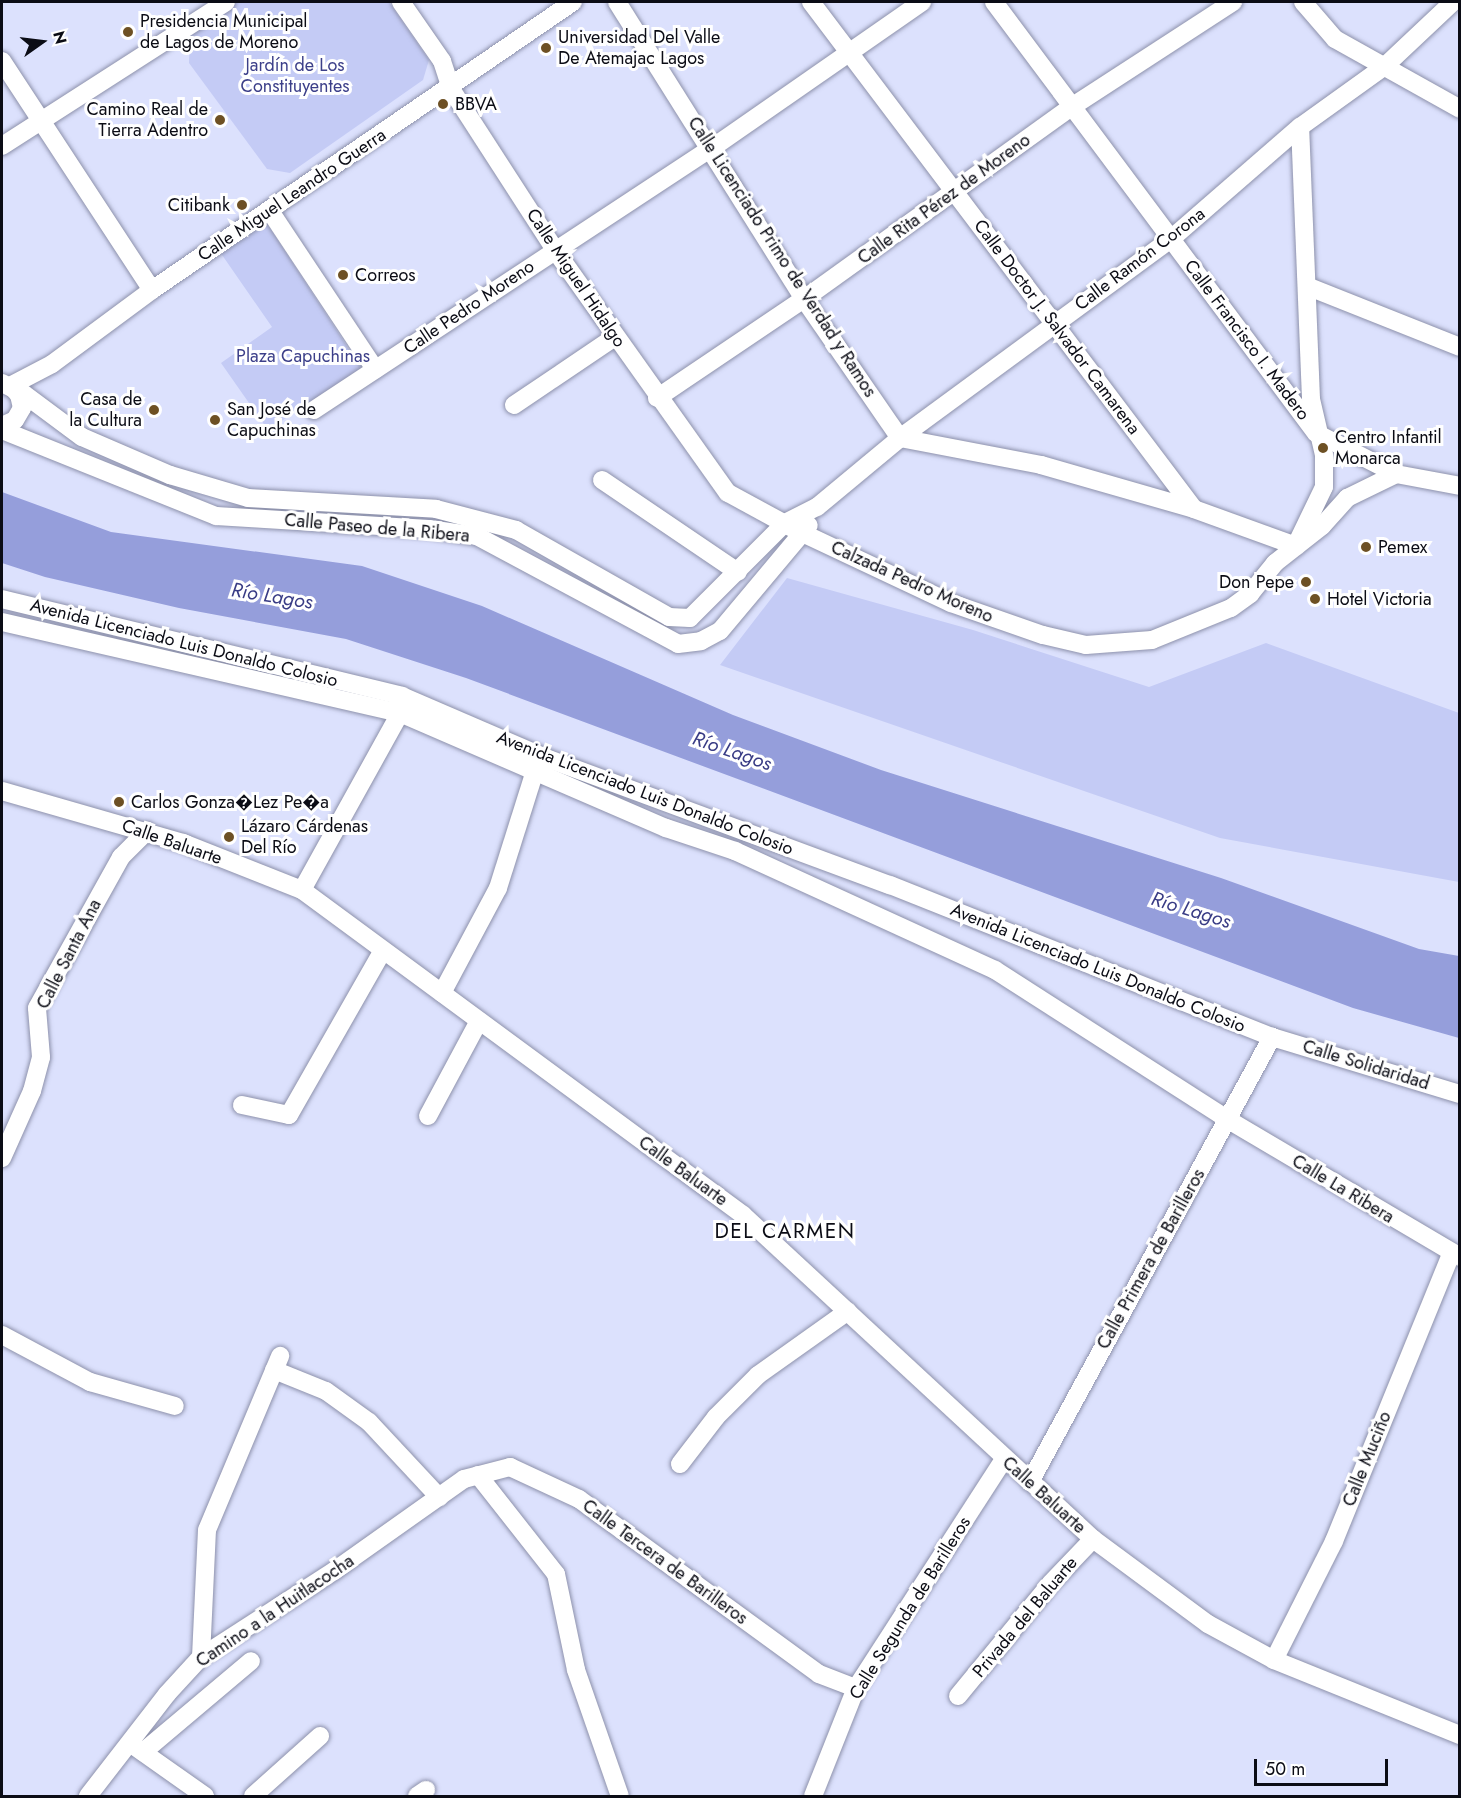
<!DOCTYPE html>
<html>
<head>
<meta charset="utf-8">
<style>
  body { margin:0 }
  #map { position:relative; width:1461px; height:1798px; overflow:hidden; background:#dce1fd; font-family:Jost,sans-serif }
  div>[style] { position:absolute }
  .green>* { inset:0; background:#c4cbf5 }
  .water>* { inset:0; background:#959edb }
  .roads { filter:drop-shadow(0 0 2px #8d91ab) drop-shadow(0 0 2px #8d91ab) }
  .minor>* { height:18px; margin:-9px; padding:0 9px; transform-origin:9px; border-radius:9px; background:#fff }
  .dots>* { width:16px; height:16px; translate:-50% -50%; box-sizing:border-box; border:3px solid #fff; border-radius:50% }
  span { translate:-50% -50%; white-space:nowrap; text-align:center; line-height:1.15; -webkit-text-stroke:6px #fff; paint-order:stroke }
  .poi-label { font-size:18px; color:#0b0c15 }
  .left { translate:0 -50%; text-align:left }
  .right { translate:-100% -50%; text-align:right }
  .park-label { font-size:18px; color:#3c3f89 }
  .street-label { font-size:18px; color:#0b0c15 }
  .water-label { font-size:20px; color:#393c85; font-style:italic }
  .quarter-label { font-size:21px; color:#0b0c15; letter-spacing:1.5px }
  .frame { position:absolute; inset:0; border:3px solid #0b0c15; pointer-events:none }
  .north { position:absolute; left:12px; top:12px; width:60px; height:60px; -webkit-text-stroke:4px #fff; paint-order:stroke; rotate:76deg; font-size:16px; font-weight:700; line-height:24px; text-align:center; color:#0b0c15 }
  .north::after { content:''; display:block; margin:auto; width:21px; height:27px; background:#0b0c15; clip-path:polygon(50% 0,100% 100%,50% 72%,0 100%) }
  .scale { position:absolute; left:1254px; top:1759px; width:134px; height:27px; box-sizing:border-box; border:3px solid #0b0c15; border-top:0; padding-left:8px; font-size:18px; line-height:21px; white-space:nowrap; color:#0b0c15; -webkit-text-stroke:4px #fff; paint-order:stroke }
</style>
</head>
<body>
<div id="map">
  <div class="green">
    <div style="clip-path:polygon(238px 2px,389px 2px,429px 60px,423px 80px,290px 173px,267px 169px,189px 63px,190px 33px)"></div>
    <div style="clip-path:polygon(266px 222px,361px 368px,268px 430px,221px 363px,272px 327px,220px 252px)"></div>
    <div style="clip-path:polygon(787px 578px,973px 630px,1149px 687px,1266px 643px,1459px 713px,1459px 882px,1220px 838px,720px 665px)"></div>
  </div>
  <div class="water">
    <div style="clip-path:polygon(2px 492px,111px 532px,362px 566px,482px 606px,733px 715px,881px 770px,1221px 878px,1419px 949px,1459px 956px,1459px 1038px,1353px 1008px,466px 678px,346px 639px,179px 608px,45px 577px,2px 563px)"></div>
  </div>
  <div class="roads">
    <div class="minor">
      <div style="left:401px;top:2px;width:72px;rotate:55.2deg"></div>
      <div style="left:442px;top:61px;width:29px;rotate:72deg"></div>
      <div style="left:451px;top:89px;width:192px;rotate:57.1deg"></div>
      <div style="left:555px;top:250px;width:298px;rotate:54.6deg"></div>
      <div style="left:728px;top:493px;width:80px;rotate:28.5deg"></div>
      <div style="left:798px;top:531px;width:169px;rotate:25.2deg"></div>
      <div style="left:951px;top:603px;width:97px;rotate:19.2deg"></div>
      <div style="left:1043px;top:635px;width:44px;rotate:13.1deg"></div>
      <div style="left:1086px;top:645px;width:66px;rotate:-4.3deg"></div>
      <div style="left:1152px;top:640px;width:85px;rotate:-22.1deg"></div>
      <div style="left:1231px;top:608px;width:24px;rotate:-36deg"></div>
      <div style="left:1250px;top:594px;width:40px;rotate:-51deg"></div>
      <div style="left:1275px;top:563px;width:60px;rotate:-38.2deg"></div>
      <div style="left:1322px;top:526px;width:38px;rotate:-48deg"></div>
      <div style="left:1347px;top:498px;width:55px;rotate:-26.1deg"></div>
      <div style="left:617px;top:2px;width:351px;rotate:57.8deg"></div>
      <div style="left:804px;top:299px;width:169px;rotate:55.4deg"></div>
      <div style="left:900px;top:438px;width:144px;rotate:10.8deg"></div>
      <div style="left:1041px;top:465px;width:159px;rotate:16deg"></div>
      <div style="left:1194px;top:509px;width:109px;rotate:19.9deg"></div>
      <div style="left:811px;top:2px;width:635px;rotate:52.93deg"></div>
      <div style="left:994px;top:2px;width:538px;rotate:53.24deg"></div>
      <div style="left:1316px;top:433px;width:90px;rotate:27.1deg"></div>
      <div style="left:1396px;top:474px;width:65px;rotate:10.6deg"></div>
      <div style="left:1303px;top:2px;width:49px;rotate:49.1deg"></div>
      <div style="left:1335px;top:39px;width:143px;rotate:29.2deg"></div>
      <div style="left:2px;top:61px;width:274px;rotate:56.8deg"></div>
      <div style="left:2px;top:146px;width:266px;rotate:-32.7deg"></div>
      <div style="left:270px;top:211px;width:190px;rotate:56.4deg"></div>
      <div style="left:1309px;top:287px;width:162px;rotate:21.7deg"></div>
      <div style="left:2px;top:383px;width:25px;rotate:27deg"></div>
      <div style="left:24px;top:394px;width:72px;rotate:36.6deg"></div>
      <div style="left:82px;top:437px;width:96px;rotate:23.4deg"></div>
      <div style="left:170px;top:475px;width:81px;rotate:16.4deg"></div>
      <div style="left:248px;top:498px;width:188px;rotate:3.3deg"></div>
      <div style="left:436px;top:509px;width:83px;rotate:14.7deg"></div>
      <div style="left:516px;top:530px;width:176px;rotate:29.6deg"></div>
      <div style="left:669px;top:617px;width:21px;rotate:3deg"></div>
      <div style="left:690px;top:618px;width:134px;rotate:-45deg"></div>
      <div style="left:785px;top:523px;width:36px;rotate:-27deg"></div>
      <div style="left:817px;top:507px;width:108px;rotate:-39.7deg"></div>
      <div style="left:900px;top:438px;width:336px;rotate:-36.3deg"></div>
      <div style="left:1171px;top:239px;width:171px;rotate:-41deg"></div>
      <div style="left:1300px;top:127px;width:105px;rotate:-35.7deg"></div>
      <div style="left:1385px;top:66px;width:93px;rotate:-43.3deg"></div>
      <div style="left:10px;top:386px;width:47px;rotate:-27.6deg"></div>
      <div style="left:52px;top:364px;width:124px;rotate:-36.5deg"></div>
      <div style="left:152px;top:290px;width:510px;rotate:-34.38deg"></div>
      <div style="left:657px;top:398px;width:177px;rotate:-34deg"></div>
      <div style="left:804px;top:299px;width:331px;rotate:-35.7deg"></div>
      <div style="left:1073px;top:106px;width:191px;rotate:-33deg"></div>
      <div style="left:514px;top:405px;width:122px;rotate:-34deg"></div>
      <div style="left:314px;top:410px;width:476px;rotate:-33.4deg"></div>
      <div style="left:712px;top:148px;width:256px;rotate:-34.8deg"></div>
      <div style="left:2px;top:426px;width:14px;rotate:-25deg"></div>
      <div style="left:15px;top:420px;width:14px;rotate:-60deg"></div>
      <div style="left:22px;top:408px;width:13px;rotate:-103deg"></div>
      <div style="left:19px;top:395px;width:9px;rotate:-131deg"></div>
      <div style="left:2px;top:430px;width:231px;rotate:21.9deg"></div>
      <div style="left:216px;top:516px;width:213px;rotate:3.5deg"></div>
      <div style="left:429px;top:529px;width:49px;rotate:8.3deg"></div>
      <div style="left:477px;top:536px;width:228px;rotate:28.2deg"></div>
      <div style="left:678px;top:644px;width:23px;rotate:-7deg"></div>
      <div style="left:701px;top:641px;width:21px;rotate:-28deg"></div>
      <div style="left:720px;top:631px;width:138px;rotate:-50deg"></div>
      <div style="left:602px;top:480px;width:164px;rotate:34.1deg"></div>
      <div style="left:1297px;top:543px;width:62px;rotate:-64.3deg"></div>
      <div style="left:1324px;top:487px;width:32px;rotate:-90deg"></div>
      <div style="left:1324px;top:455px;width:57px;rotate:-103.1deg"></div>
      <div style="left:1311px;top:399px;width:272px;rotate:-92.3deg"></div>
      <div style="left:2px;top:599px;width:412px;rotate:13.6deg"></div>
      <div style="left:402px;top:696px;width:157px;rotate:23.3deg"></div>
      <div style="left:546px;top:758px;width:367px;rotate:20.3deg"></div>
      <div style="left:890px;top:885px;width:411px;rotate:21.7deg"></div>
      <div style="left:1272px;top:1037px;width:196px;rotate:16.9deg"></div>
      <div style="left:2px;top:622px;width:408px;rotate:12.9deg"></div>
      <div style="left:400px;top:713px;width:290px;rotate:23.4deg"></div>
      <div style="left:666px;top:828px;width:73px;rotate:18.4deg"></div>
      <div style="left:735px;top:851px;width:286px;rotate:24.6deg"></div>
      <div style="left:995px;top:970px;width:276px;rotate:32.7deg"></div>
      <div style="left:1227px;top:1119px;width:271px;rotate:30.6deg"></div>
      <div style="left:2px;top:791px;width:188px;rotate:16deg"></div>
      <div style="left:183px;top:843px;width:128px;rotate:21.6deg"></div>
      <div style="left:302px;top:890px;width:548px;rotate:36.39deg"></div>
      <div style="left:743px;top:1215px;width:477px;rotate:42.8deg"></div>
      <div style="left:1093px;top:1539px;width:143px;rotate:36.5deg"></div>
      <div style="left:1208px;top:1624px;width:75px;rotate:28.6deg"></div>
      <div style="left:1274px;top:1660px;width:201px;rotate:22deg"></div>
      <div style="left:302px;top:890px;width:202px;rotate:-61deg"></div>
      <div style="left:400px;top:713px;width:9px;rotate:-84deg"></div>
      <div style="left:442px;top:993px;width:119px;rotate:-61.9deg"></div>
      <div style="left:498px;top:888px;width:120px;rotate:-72.5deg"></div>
      <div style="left:242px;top:1105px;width:48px;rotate:12deg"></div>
      <div style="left:289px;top:1115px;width:188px;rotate:-60.3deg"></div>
      <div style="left:428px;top:1116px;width:108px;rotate:-61.8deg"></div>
      <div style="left:2px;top:1158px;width:73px;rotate:-65.9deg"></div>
      <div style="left:32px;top:1091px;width:35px;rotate:-75deg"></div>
      <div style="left:41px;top:1057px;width:49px;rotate:-94.7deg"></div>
      <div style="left:37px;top:1008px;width:173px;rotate:-60.9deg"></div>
      <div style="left:121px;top:857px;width:37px;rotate:-45deg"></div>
      <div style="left:2px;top:1335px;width:100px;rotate:28.1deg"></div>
      <div style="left:90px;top:1382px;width:88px;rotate:15.8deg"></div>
      <div style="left:274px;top:1370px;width:56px;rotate:22deg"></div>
      <div style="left:326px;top:1391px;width:53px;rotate:35.8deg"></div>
      <div style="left:369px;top:1422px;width:103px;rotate:47deg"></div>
      <div style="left:680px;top:1464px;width:59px;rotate:-52.5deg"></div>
      <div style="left:716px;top:1417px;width:59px;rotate:-45deg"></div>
      <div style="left:758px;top:1375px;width:110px;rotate:-35.4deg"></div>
      <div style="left:478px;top:1475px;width:126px;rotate:51.8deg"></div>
      <div style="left:556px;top:1574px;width:98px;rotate:78.2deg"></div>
      <div style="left:576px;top:1670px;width:133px;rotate:70.8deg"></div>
      <div style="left:1030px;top:1482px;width:507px;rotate:-61.46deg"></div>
      <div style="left:201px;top:1657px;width:127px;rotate:-87.3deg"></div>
      <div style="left:207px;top:1530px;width:189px;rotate:-67.2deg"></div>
      <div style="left:1274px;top:1660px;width:133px;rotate:-63.2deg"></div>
      <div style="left:1334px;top:1541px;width:310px;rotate:-67.8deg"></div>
      <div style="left:958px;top:1696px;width:146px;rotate:-50.5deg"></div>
      <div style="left:1051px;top:1583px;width:61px;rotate:-46.3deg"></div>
      <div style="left:134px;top:1746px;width:87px;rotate:35.2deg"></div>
      <div style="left:143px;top:1752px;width:141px;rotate:-40.1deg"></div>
      <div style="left:88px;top:1796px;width:129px;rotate:-52.2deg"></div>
      <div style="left:167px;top:1694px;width:50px;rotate:-47.4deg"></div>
      <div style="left:201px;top:1657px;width:158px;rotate:-32.9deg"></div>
      <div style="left:334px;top:1571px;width:159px;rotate:-35.3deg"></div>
      <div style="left:464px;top:1479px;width:48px;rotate:-14.6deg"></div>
      <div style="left:510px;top:1467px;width:76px;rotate:24.9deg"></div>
      <div style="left:579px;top:1499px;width:297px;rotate:36.1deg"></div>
      <div style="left:819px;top:1674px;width:40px;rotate:21deg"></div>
      <div style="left:253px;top:1796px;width:90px;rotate:-41.8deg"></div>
      <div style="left:417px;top:1796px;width:11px;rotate:-34deg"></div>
      <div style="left:813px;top:1796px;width:116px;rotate:-68.3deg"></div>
      <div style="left:856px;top:1688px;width:273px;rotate:-57.1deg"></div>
    </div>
  </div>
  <div class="dots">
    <div style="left:128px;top:32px;background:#6d5024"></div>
    <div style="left:546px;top:48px;background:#6d5024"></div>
    <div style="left:443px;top:104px;background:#6d5024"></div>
    <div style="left:220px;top:120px;background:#6d5024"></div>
    <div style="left:242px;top:205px;background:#6d5024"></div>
    <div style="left:343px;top:275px;background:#6d5024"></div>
    <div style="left:154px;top:410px;background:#6d5024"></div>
    <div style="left:215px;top:420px;background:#6d5024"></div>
    <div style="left:1323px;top:448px;background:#6d5024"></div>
    <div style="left:1366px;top:547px;background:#6d5024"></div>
    <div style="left:1306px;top:582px;background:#6d5024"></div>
    <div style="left:1315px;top:599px;background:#6d5024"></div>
    <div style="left:119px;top:802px;background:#6d5024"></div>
    <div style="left:229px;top:837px;background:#6d5024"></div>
  </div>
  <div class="poi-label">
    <span class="left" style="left:140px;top:32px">Presidencia Municipal<br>de Lagos de Moreno</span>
    <span class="left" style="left:558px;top:48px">Universidad Del Valle<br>De Atemajac Lagos</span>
    <span class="left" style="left:455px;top:104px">BBVA</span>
    <span class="right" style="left:208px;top:120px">Camino Real de<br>Tierra Adentro</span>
    <span class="right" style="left:230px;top:205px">Citibank</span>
    <span class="left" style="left:355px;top:275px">Correos</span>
    <span class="right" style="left:142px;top:410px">Casa de<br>la Cultura</span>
    <span class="left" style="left:227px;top:420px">San José de<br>Capuchinas</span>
    <span class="left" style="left:1335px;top:448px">Centro Infantil<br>Monarca</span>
    <span class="left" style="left:1378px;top:547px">Pemex</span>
    <span class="right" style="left:1294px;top:582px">Don Pepe</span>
    <span class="left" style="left:1327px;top:599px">Hotel Victoria</span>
    <span class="left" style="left:131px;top:802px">Carlos Gonza�Lez Pe�a</span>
    <span class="left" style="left:241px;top:837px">Lázaro Cárdenas<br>Del Río</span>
  </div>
  <div class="park-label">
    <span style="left:295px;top:76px">Jardín de Los<br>Constituyentes</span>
    <span style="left:303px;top:356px">Plaza Capuchinas</span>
  </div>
  <div class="street-label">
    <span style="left:292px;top:195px;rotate:-34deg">Calle Miguel Leandro Guerra</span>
    <span style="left:944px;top:199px;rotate:-36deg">Calle Rita Pérez de Moreno</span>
    <span style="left:782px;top:257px;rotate:57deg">Calle Licenciado Primo de Verdad y Ramos</span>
    <span style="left:1140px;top:259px;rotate:-37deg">Calle Ramón Corona</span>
    <span style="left:576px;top:278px;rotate:56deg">Calle Miguel Hidalgo</span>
    <span style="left:469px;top:307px;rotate:-34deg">Calle Pedro Moreno</span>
    <span style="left:1057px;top:327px;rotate:53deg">Calle Doctor J. Salvador Camarena</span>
    <span style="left:1247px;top:340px;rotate:53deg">Calle Francisco I. Madero</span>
    <span style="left:377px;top:528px;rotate:5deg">Calle Paseo de la Ribera</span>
    <span style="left:912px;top:582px;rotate:24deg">Calzada Pedro Moreno</span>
    <span style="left:184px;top:643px;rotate:14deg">Avenida Licenciado Luis Donaldo Colosio</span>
    <span style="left:645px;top:793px;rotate:21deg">Avenida Licenciado Luis Donaldo Colosio</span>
    <span style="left:172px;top:842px;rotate:19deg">Calle Baluarte</span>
    <span style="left:69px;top:954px;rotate:-63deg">Calle Santa Ana</span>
    <span style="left:1098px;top:968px;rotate:22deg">Avenida Licenciado Luis Donaldo Colosio</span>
    <span style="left:1366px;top:1065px;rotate:17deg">Calle Solidaridad</span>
    <span style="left:683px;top:1171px;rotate:36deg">Calle Baluarte</span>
    <span style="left:1343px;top:1189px;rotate:31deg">Calle La Ribera</span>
    <span style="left:1151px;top:1259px;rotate:-61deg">Calle Primera de Barilleros</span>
    <span style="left:1367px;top:1459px;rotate:-68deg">Calle Muciño</span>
    <span style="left:1044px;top:1495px;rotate:42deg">Calle Baluarte</span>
    <span style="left:665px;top:1562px;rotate:36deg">Calle Tercera de Barilleros</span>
    <span style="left:910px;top:1608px;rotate:-58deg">Calle Segunda de Barilleros</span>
    <span style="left:275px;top:1611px;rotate:-34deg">Camino a la Huitlacocha</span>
    <span style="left:1025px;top:1617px;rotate:-50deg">Privada del Baluarte</span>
  </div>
  <div class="water-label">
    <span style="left:272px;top:596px;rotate:9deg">Río Lagos</span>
    <span style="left:732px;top:751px;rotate:19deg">Río Lagos</span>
    <span style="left:1191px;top:910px;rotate:17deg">Río Lagos</span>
  </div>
  <div class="quarter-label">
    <span style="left:785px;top:1231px">DEL CARMEN</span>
  </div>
  <div class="frame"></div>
  <div class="north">N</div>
  <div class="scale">50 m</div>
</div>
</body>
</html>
